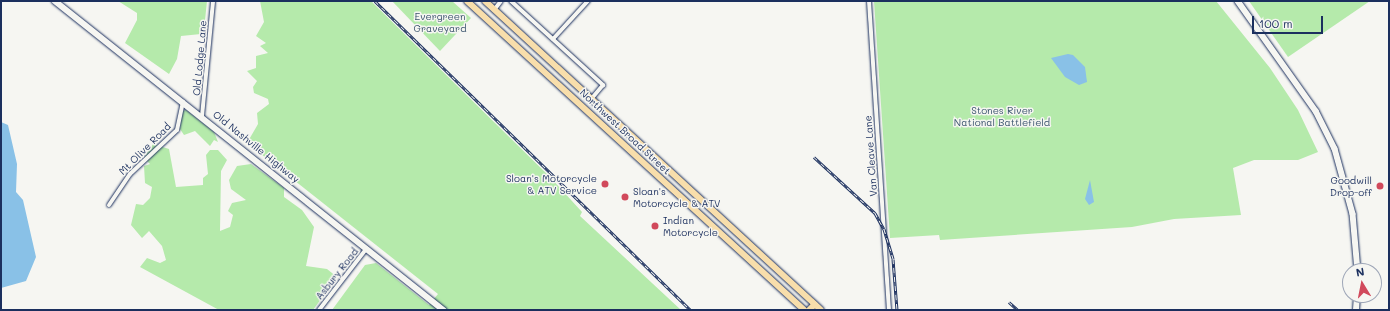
<!DOCTYPE html>
<html>
<head>
<meta charset="utf-8">
<style>
  body { margin:0 }
  #map { position:relative; width:1390px; height:311px; overflow:hidden; background:#f6f6f2; font-family:Mali,sans-serif }
  div>[style] { position:absolute }
  .green>* { inset:0; background:#b5eaab }
  .water>* { inset:0; background:#89c1e7 }
  .roads { filter:drop-shadow(0 0 1px #1b2f5e) drop-shadow(0 0 1px #1b2f5e) }
  .street>* { height:4px; margin:-2px; padding:0 2px; transform-origin:2px; border-radius:2px; background:#f6f6f2 }
  .secondary>* { height:5.5px; margin:-2.75px; padding:0 2.75px; transform-origin:2.75px; border-radius:2.75px; background:#f6f6f2 }
  .primary>* { height:6px; margin:-3px; padding:0 3px; transform-origin:3px; border-radius:3px; background:#f8deab }
  .rail>* { height:3px; margin-top:-1.5px; transform-origin:0; background:repeating-linear-gradient(90deg,#f6f6f2 0 4.5px,#1b2f5e 0 9px); box-sizing:border-box; border-block:1px solid #1b2f5e }
  .dots>* { width:11px; height:11px; translate:-50% -50%; box-sizing:border-box; border:2px solid #f6f6f2; border-radius:50% }
  span { translate:-50% -50%; white-space:nowrap; text-align:center; line-height:1.15; -webkit-text-stroke:3px #f6f6f2; paint-order:stroke }
  .park-label { font-size:10px; color:#3a546d }
  .street-label { font-size:10px; color:#1b2f5e }
  .poi-label { font-size:10px; color:#1b2f5e }
  .right { translate:-100% -50%; text-align:right }
  .left { translate:0 -50%; text-align:left }
  .frame { position:absolute; inset:0; border:2px solid #1b2f5e; pointer-events:none }
  .north { position:absolute; left:1342px; top:263px; width:40px; height:40px; box-sizing:border-box; background:#f6f6f2; border:1px solid #9ea6b7; border-radius:50%; rotate:350deg; font-size:11px; font-weight:700; line-height:16px; text-align:center; color:#1b2f5e }
  .north::after { content:''; display:block; margin:auto; width:14px; height:18px; background:#d1495b; clip-path:polygon(50% 0,100% 100%,50% 72%,0 100%) }
  .scale { position:absolute; left:1252px; top:16px; width:71px; height:18px; box-sizing:border-box; border:2px solid #1b2f5e; border-top:0; padding-left:5px; font-size:12px; line-height:14px; white-space:nowrap; color:#1b2f5e; -webkit-text-stroke:3px #f6f6f2; paint-order:stroke }
</style>
</head>
<body>
<div id="map">
  <div class="green">
    <div style="clip-path:polygon(118px 1px,207px 1px,204px 30px,201px 34px,181px 36px,177px 59px,169px 74px,125px 43px,137px 20px,137px 13px)"></div>
    <div style="clip-path:polygon(260px 1px,371px 1px,550px 177px,582px 212px,580px 216px,681px 310px,332px 310px,365px 265px,376px 263px,429px 305px,438px 294px,247px 143px,258px 124px,257px 113px,269px 104px,268px 99px,254px 93px,253px 87px,257px 81px,247px 71px,256px 68px,256px 56px,268px 53px,260px 46px,266px 43px,256px 36px,264px 22px)"></div>
    <div style="clip-path:polygon(392px 1px,452px 1px,471px 18px,440px 51px)"></div>
    <div style="clip-path:polygon(874px 1px,1216px 1px,1270px 68px,1298px 110px,1318px 152px,1298px 160px,1254px 160px,1233px 168px,1241px 215px,1174px 219px,1132px 227px,940px 240px,939px 235px,890px 238px)"></div>
    <div style="clip-path:polygon(1249px 1px,1370px 1px,1288px 57px)"></div>
    <div style="clip-path:polygon(186px 110px,214px 132px,218px 142px,214px 140px,210px 146px,195px 131px,184px 135px,180px 129px,182px 111px)"></div>
    <div style="clip-path:polygon(153px 144px,169px 149px,176px 187px,203px 185px,203px 178px,208px 174px,206px 155px,210px 150px,218px 150px,227px 160px,221px 171px,220px 231px,230px 227px,233px 215px,228px 211px,232px 203px,246px 200px,231px 189px,229px 180px,237px 166px,251px 164px,284px 188px,284px 197px,302px 210px,314px 227px,306px 266px,327px 269px,337px 277px,313px 310px,219px 310px,140px 267px,147px 258px,160px 263px,166px 260px,162px 246px,149px 231px,142px 238px,131px 225px,136px 204px,143px 205px,150px 198px,152px 187px,145px 183px,144px 166px,150px 164px,144px 158px)"></div>
  </div>
  <div class="water">
    <div style="clip-path:polygon(1068px 54px,1073px 55px,1085px 67px,1087px 82px,1079px 85px,1065px 77px,1051px 58px)"></div>
    <div style="clip-path:polygon(1px 122px,8px 125px,17px 164px,16px 192px,23px 200px,36px 257px,26px 281px,1px 288px)"></div>
    <div style="clip-path:polygon(1090px 180px,1094px 202px,1089px 205px,1085px 199px)"></div>
  </div>
  <div class="roads">
    <div class="street">
      <div style="left:511px;top:1px;width:125px;rotate:42.4deg"></div>
      <div style="left:603px;top:85px;width:17px;rotate:130deg"></div>
      <div style="left:869px;top:1px;width:310px;rotate:86.3deg"></div>
      <div style="left:494px;top:10px;width:11px;rotate:-52deg"></div>
      <div style="left:553px;top:39px;width:52px;rotate:-47.4deg"></div>
      <div style="left:202px;top:116px;width:116px;rotate:-84.5deg"></div>
      <div style="left:109px;top:205px;width:37px;rotate:-56deg"></div>
      <div style="left:130px;top:174px;width:64px;rotate:-43.1deg"></div>
      <div style="left:177px;top:130px;width:29px;rotate:-78deg"></div>
      <div style="left:319px;top:310px;width:78px;rotate:-52.3deg"></div>
    </div>
    <div class="secondary">
      <div style="left:55px;top:1px;width:497px;rotate:38.5deg"></div>
      <div style="left:1238px;top:1px;width:135px;rotate:54.7deg"></div>
      <div style="left:1316px;top:111px;width:42px;rotate:63.4deg"></div>
      <div style="left:1335px;top:149px;width:67px;rotate:74.5deg"></div>
      <div style="left:1353px;top:214px;width:57px;rotate:85deg"></div>
      <div style="left:1356px;top:310px;width:15px;rotate:-86deg"></div>
    </div>
    <div class="primary">
      <div style="left:467px;top:1px;width:457px;rotate:42.5deg"></div>
      <div style="left:485px;top:1px;width:456px;rotate:42.6deg"></div>
      <div style="left:809px;top:310px;width:8px;rotate:-45deg"></div>
    </div>
  </div>
  <div class="rail">
    <div style="left:375px;top:1px;width:441px;rotate:44.4deg"></div>
    <div style="left:814px;top:157px;width:83px;rotate:42.6deg"></div>
    <div style="left:875px;top:213px;width:18px;rotate:61deg"></div>
    <div style="left:884px;top:229px;width:31px;rotate:73deg"></div>
    <div style="left:893px;top:259px;width:51px;rotate:85.5deg"></div>
    <div style="left:1009px;top:302px;width:12px;rotate:42deg"></div>
  </div>
  <div class="dots">
    <div style="left:605px;top:184px;background:#d1495b"></div>
    <div style="left:1380px;top:186px;background:#d1495b"></div>
    <div style="left:625px;top:197px;background:#d1495b"></div>
    <div style="left:655px;top:226px;background:#d1495b"></div>
  </div>
  <div class="park-label">
    <span style="left:440px;top:22px">Evergreen<br>Graveyard</span>
    <span style="left:1002px;top:116px">Stones River<br>National Battlefield</span>
  </div>
  <div class="street-label">
    <span style="left:200px;top:58px;rotate:-85deg">Old Lodge Lane</span>
    <span style="left:625px;top:132px;rotate:43deg">Northwest Broad Street</span>
    <span style="left:256px;top:147px;rotate:39deg">Old Nashville Highway</span>
    <span style="left:145px;top:149px;rotate:-45deg">Mt Olive Road</span>
    <span style="left:871px;top:156px;rotate:-94deg">Van Cleave Lane</span>
    <span style="left:337px;top:274px;rotate:-52deg">Asbury Road</span>
  </div>
  <div class="poi-label">
    <span class="right" style="left:597px;top:184px">Sloan's Motorcycle<br>&amp; ATV Service</span>
    <span class="right" style="left:1372px;top:186px">Goodwill<br>Drop-off</span>
    <span class="left" style="left:633px;top:197px">Sloan's<br>Motorcycle &amp; ATV</span>
    <span class="left" style="left:663px;top:226px">Indian<br>Motorcycle</span>
  </div>
  <div class="frame"></div>
  <div class="north">N</div>
  <div class="scale">100 m</div>
</div>
</body>
</html>
